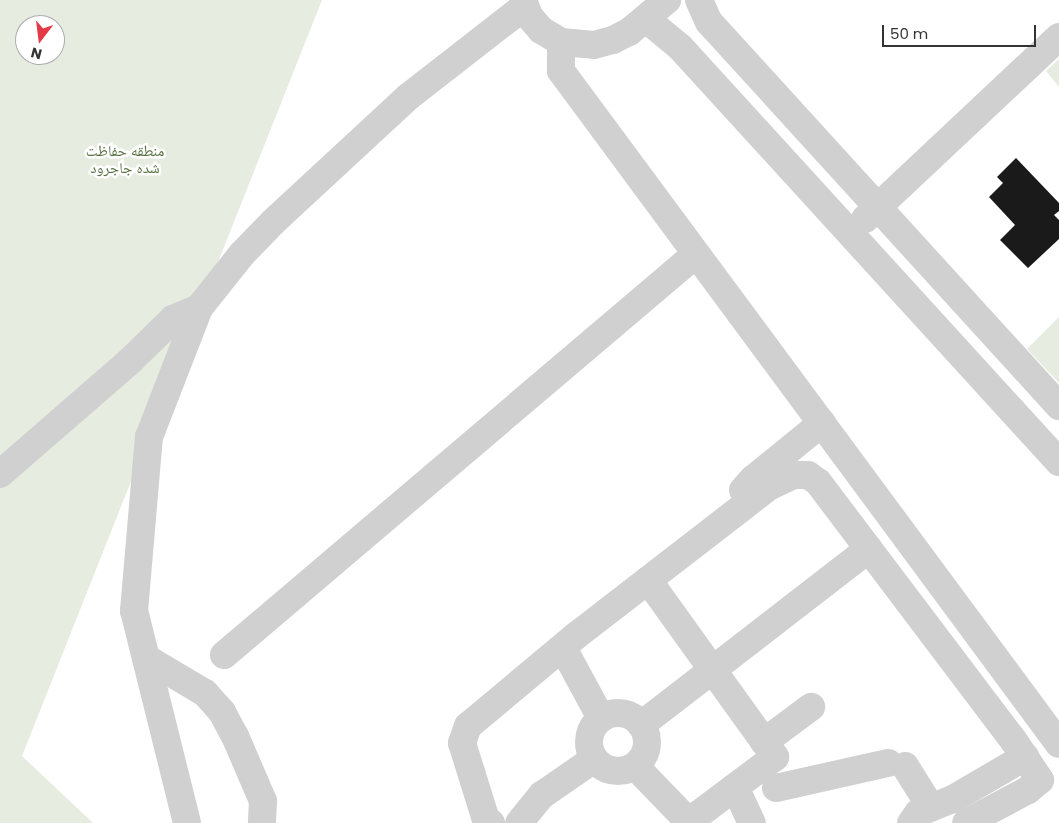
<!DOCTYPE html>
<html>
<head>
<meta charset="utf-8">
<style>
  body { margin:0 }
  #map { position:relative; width:1059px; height:823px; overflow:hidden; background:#fff; font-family:Poppins,"Noto Naskh Arabic",sans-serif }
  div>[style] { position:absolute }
  .green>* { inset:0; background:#e6ecdf }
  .building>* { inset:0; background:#1a1a1a }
  .minor>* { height:28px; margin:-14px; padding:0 14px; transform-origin:14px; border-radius:14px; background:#d0d0d0 }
  .minor>.ring { margin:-14px; padding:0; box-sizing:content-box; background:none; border:28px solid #d0d0d0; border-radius:50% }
  span { translate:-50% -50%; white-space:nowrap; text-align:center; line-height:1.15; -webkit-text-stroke:5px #fff; paint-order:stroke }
  .park-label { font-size:15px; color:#56703f }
  .north { position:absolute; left:15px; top:15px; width:50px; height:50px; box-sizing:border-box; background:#fff; border:1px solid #adadad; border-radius:50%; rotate:195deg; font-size:14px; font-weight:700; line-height:20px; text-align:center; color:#333 }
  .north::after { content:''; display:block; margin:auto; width:18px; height:22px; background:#e63946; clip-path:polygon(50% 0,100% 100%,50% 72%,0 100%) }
  .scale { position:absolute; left:882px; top:25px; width:154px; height:22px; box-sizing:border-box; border:2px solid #333; border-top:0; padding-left:6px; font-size:15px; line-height:18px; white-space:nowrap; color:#333; -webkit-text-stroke:4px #fff; paint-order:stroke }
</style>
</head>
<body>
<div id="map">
  <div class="green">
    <div style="clip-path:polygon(evenodd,0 0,322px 0,22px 756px,93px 823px,0 823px,0 0,25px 25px,55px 25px,55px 55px,25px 55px,25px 25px)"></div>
    <div style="clip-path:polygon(1059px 59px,1059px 87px,1046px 71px)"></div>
    <div style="clip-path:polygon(1059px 317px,1059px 383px,1027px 349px)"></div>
  </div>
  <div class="building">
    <div style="clip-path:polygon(1016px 158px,1059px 203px,1059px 211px,1054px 215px,1059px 220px,1059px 239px,1028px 268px,1000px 240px,1015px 225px,989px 197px,1003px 183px,997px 177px)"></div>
  </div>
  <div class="minor">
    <div style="left:523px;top:0;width:17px;rotate:69deg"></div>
    <div style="left:529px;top:16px;width:18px;rotate:49deg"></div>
    <div style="left:541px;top:30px;width:23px;rotate:31deg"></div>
    <div style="left:561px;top:42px;width:33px;rotate:5deg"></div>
    <div style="left:594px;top:45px;width:20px;rotate:-15deg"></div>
    <div style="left:613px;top:40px;width:18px;rotate:-27deg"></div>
    <div style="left:629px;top:32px;width:50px;rotate:-40.1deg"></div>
    <div style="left:699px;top:0;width:24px;rotate:66deg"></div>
    <div style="left:709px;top:22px;width:520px;rotate:47.65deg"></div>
    <div style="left:646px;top:19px;width:44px;rotate:39.5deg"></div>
    <div style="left:680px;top:47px;width:562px;rotate:47.6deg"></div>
    <div style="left:561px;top:42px;width:29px;rotate:90deg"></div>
    <div style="left:561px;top:71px;width:837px;rotate:53.5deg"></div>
    <div style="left:865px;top:219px;width:266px;rotate:-43.2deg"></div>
    <div style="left:0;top:474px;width:174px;rotate:-41deg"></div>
    <div style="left:131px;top:360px;width:59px;rotate:-44.3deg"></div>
    <div style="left:173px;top:319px;width:28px;rotate:-23deg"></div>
    <div style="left:743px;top:490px;width:15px;rotate:-48deg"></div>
    <div style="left:753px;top:479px;width:89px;rotate:-39.1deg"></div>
    <div style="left:648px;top:580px;width:218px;rotate:54.3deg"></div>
    <div style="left:775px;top:757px;width:110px;rotate:143.1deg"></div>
    <div style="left:563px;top:648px;width:80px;rotate:61.5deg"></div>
    <div style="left:224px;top:655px;width:619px;rotate:-40.35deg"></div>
    <div style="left:146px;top:658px;width:69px;rotate:30.7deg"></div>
    <div style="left:205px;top:693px;width:25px;rotate:48deg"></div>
    <div style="left:222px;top:712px;width:27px;rotate:62deg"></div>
    <div style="left:235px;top:736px;width:71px;rotate:66.7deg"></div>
    <div style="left:263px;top:801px;width:22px;rotate:93deg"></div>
    <div class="ring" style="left:589px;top:713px;width:30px;height:30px"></div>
    <div style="left:641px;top:725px;width:288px;rotate:-37.7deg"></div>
    <div style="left:764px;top:742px;width:59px;rotate:-36.7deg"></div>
    <div style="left:635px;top:766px;width:78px;rotate:46deg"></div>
    <div style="left:905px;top:766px;width:47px;rotate:58deg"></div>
    <div style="left:735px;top:787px;width:40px;rotate:65deg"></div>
    <div style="left:776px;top:788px;width:115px;rotate:-12.6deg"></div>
    <div style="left:187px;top:823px;width:219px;rotate:-104deg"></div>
    <div style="left:134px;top:611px;width:175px;rotate:-85.1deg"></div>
    <div style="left:149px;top:437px;width:138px;rotate:-68.8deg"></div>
    <div style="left:199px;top:308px;width:69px;rotate:-51.5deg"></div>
    <div style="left:242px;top:254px;width:45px;rotate:-45.9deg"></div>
    <div style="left:273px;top:222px;width:184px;rotate:-42.8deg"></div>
    <div style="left:408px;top:97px;width:148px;rotate:-37.9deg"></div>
    <div style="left:491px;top:823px;width:6px;rotate:-149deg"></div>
    <div style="left:486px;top:820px;width:81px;rotate:-107.3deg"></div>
    <div style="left:462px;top:743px;width:18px;rotate:-71deg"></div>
    <div style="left:468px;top:726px;width:142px;rotate:-39.9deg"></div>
    <div style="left:577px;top:635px;width:244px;rotate:-37.7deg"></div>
    <div style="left:770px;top:486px;width:26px;rotate:-25deg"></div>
    <div style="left:794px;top:475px;width:14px"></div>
    <div style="left:808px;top:475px;width:12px;rotate:35deg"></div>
    <div style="left:818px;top:482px;width:325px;rotate:52.9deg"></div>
    <div style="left:1014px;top:741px;width:47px;rotate:56.3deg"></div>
    <div style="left:1040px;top:780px;width:16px;rotate:140deg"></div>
    <div style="left:1028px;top:790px;width:70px;rotate:152deg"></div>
    <div style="left:519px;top:823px;width:36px;rotate:-51deg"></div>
    <div style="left:542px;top:795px;width:63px;rotate:-34.7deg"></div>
    <div style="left:911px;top:823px;width:12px;rotate:-55deg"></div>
    <div style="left:918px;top:813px;width:35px;rotate:-22deg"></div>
    <div style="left:951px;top:800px;width:86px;rotate:-30.2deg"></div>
  </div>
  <div class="park-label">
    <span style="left:125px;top:159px">منطقه حفاظت<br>شده جاجرود</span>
  </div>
  <div class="north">N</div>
  <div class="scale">50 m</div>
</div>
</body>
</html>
